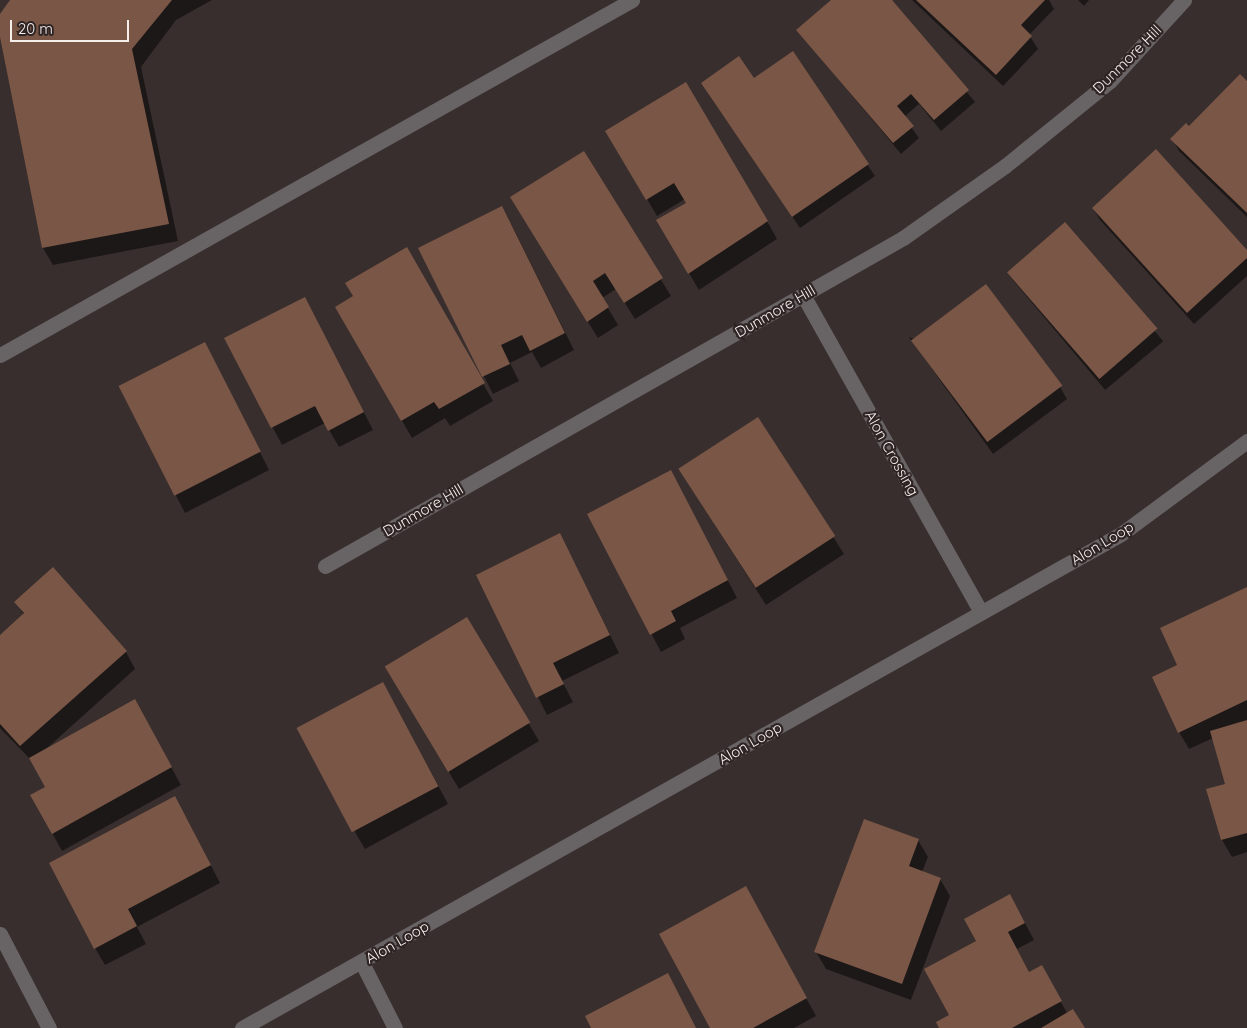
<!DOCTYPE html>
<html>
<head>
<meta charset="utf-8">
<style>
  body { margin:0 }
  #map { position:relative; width:1247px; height:1028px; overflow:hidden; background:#382e2d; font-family:Quicksand,sans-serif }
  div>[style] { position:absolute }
  .shadow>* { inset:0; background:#0007; transform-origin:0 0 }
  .building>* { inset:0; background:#7a5646; transform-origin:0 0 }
  .lane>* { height:15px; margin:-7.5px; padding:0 7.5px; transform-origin:7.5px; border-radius:7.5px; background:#686364 }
  .street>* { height:15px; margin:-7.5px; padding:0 7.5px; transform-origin:7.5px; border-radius:7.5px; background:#686364 }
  span { translate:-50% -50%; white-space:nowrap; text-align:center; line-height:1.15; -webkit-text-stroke:4.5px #2e2423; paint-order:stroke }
  .street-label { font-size:15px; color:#f4eeed }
  .scale { position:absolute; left:10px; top:20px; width:119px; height:22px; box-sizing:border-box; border:2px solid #f4eeed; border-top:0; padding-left:6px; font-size:15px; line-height:18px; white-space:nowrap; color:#f4eeed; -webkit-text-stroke:4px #2e2423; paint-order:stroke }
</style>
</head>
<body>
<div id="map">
  <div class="shadow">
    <div style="clip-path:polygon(11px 0,212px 0,176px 20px,141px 67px,178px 241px,53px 265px,43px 248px,0 31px,0 16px)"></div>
    <div style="clip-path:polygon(833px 0,891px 0,975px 102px,941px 131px,919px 104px,904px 117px,919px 138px,901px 154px,798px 31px)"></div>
    <div style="clip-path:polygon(912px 0,1049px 0,1054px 9px,1029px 35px,1038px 49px,1003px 86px)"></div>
    <div style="clip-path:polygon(1078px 0,1089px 0,1084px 6px)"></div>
    <div style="clip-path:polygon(793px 53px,875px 176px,800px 228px,709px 95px,753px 80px)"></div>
    <div style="clip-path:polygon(1247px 82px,1247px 217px,1179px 151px,1172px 139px)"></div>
    <div style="clip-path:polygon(617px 148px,767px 221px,777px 239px,699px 290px,658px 221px,687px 203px,685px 199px,657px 216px)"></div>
    <div style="clip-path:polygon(583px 153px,671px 296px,635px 319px,616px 289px,602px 298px,618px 325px,598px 338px,521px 214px)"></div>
    <div style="clip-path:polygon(1093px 208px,1247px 252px,1247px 276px,1194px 324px,1100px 220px)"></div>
    <div style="clip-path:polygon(511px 224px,574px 350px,541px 368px,532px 352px,510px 363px,519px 381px,493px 394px,419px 249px)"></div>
    <div style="left:1065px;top:224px;width:153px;height:76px;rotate:50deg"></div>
    <div style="clip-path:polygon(406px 249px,493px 401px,450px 426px,445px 418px,412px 438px,336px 307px,355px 297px)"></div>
    <div style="clip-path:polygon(305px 298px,373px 430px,339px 447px,325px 423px,282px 445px,226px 339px)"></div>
    <div style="clip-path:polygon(909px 337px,1060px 387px,1067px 399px,993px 454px)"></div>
    <div style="clip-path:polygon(214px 361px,269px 470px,185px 513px,120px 387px)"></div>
    <div style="clip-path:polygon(758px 418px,844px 554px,766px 605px,690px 486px)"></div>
    <div style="clip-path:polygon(671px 471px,737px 598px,680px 628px,685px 639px,661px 652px,588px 514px)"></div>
    <div style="clip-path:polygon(569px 552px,619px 653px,562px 681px,573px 702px,547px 715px,477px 576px)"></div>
    <div style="clip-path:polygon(1247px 588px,1247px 852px,1232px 857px,1222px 840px,1208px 790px,1226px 784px,1213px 738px,1189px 749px,1179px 732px,1179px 665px)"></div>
    <div style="clip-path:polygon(16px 602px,126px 652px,135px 669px,46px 749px,144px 718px,181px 785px,62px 851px,32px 796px,47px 788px,32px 761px,0 728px,0 636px,24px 615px)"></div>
    <div style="clip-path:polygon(467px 619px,539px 741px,459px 789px,396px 684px)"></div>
    <div style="clip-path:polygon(393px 701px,448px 804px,365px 849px,355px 832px)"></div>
    <div style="clip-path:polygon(185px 815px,220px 883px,137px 927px,146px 944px,105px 965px,95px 948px)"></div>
    <div style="clip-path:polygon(918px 840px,928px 857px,922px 872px,940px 879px,950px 896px,911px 1000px,826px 969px,816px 952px)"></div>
    <div style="clip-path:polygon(755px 905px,816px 1016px,794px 1028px,712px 1028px)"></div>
    <div style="clip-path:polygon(1019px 912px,1034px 940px,1017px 949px,1029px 973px,1051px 984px,1067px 1013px,1084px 1028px,940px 1028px,950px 1016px,977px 942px)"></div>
  </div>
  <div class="building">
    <div style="clip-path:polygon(10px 0,172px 0,132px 49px,169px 224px,42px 248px,0 37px,0 14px)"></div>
    <div style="clip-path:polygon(831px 0,892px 0,969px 90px,934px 120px,911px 94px,897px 106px,914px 126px,893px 143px,796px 30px)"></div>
    <div style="clip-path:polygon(916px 0,1045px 0,1021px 25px,1032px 36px,996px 75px)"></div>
    <div style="clip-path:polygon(793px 51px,869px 164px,792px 217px,701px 83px,739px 56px,754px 78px)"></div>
    <div style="clip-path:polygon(1240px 74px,1247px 81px,1247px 213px,1170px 139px,1186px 123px,1189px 126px)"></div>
    <div style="clip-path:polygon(686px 82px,768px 221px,688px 274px,656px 220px,686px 203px,674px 183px,646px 200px,605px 131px)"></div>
    <div style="clip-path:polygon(1156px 149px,1247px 250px,1247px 258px,1187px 313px,1092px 208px)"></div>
    <div style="clip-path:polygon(584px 151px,663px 278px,624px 303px,605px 273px,593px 281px,609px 307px,587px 322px,510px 197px)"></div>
    <div style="clip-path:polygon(502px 206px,565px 333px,530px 351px,522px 335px,501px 345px,510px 364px,482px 377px,418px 248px)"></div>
    <div style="left:1065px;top:222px;width:141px;height:77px;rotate:49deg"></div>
    <div style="clip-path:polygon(407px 247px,485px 383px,439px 409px,434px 402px,401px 421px,335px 307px,353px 296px,345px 283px)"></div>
    <div style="left:986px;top:284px;width:127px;height:94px;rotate:53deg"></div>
    <div style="clip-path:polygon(305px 297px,364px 412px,328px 431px,315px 406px,271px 428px,224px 338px)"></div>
    <div style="left:205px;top:342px;width:123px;height:97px;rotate:63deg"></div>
    <div style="left:758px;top:417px;width:142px;height:95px;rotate:57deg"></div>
    <div style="clip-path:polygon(671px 470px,728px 580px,671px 611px,676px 621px,650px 635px,587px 514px)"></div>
    <div style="clip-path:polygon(560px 533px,610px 635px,553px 663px,564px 684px,536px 698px,476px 575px)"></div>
    <div style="clip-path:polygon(53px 567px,127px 651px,20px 746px,0 724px,0 635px,24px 613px,14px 602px)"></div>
    <div style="clip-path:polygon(1247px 587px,1247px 700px,1178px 733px,1152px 677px,1177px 665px,1160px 628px)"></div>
    <div style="left:467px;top:617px;width:123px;height:96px;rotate:59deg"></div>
    <div style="left:383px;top:682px;width:118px;height:98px;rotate:62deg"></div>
    <div style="clip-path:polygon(135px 699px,172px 767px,52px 834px,30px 795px,45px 787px,29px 758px)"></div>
    <div style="clip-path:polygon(1247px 720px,1247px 833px,1221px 840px,1206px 789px,1225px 784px,1210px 731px)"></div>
    <div style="clip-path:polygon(175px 796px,211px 865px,128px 909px,137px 926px,94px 949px,49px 863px)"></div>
    <div style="clip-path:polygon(864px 819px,919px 839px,909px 866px,941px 878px,902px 984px,814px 952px)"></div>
    <div style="clip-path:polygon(746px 886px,807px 998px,753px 1028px,710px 1028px,659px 934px)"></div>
    <div style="clip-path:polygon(1010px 894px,1025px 923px,1008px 932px,1029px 972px,1042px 965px,1062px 1001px,1012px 1028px,939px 1028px,936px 1022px,949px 1015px,924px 969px,976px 941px,964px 919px)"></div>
    <div style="clip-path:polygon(668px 973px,696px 1028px,591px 1028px,585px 1016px)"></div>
    <div style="clip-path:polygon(1073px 1009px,1085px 1028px,1041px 1028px)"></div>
  </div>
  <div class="lane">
    <div style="left:0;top:355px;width:725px;rotate:-29.32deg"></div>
  </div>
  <div class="street">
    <div style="left:803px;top:295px;width:364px;rotate:60.7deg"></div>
    <div style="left:325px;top:566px;width:665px;rotate:-29.57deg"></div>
    <div style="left:903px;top:238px;width:125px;rotate:-35.2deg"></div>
    <div style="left:1005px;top:166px;width:135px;rotate:-39deg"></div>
    <div style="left:1110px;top:81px;width:110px;rotate:-47.6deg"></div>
    <div style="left:0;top:934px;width:106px;rotate:62.5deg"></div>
    <div style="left:362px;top:963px;width:73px;rotate:63.1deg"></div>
    <div style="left:242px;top:1028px;width:1008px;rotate:-29.34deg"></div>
    <div style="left:1121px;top:534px;width:157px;rotate:-36.4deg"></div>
  </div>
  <div class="street-label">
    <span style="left:1127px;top:59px;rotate:-45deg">Dunmore Hill</span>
    <span style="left:775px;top:311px;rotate:-30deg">Dunmore Hill</span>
    <span style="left:892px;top:453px;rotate:61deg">Alon Crossing</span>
    <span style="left:423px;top:510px;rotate:-30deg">Dunmore Hill</span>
    <span style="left:1102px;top:543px;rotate:-31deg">Alon Loop</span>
    <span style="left:750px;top:743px;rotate:-30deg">Alon Loop</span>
    <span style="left:397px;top:942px;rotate:-30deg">Alon Loop</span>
  </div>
  <div class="scale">20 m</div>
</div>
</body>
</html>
